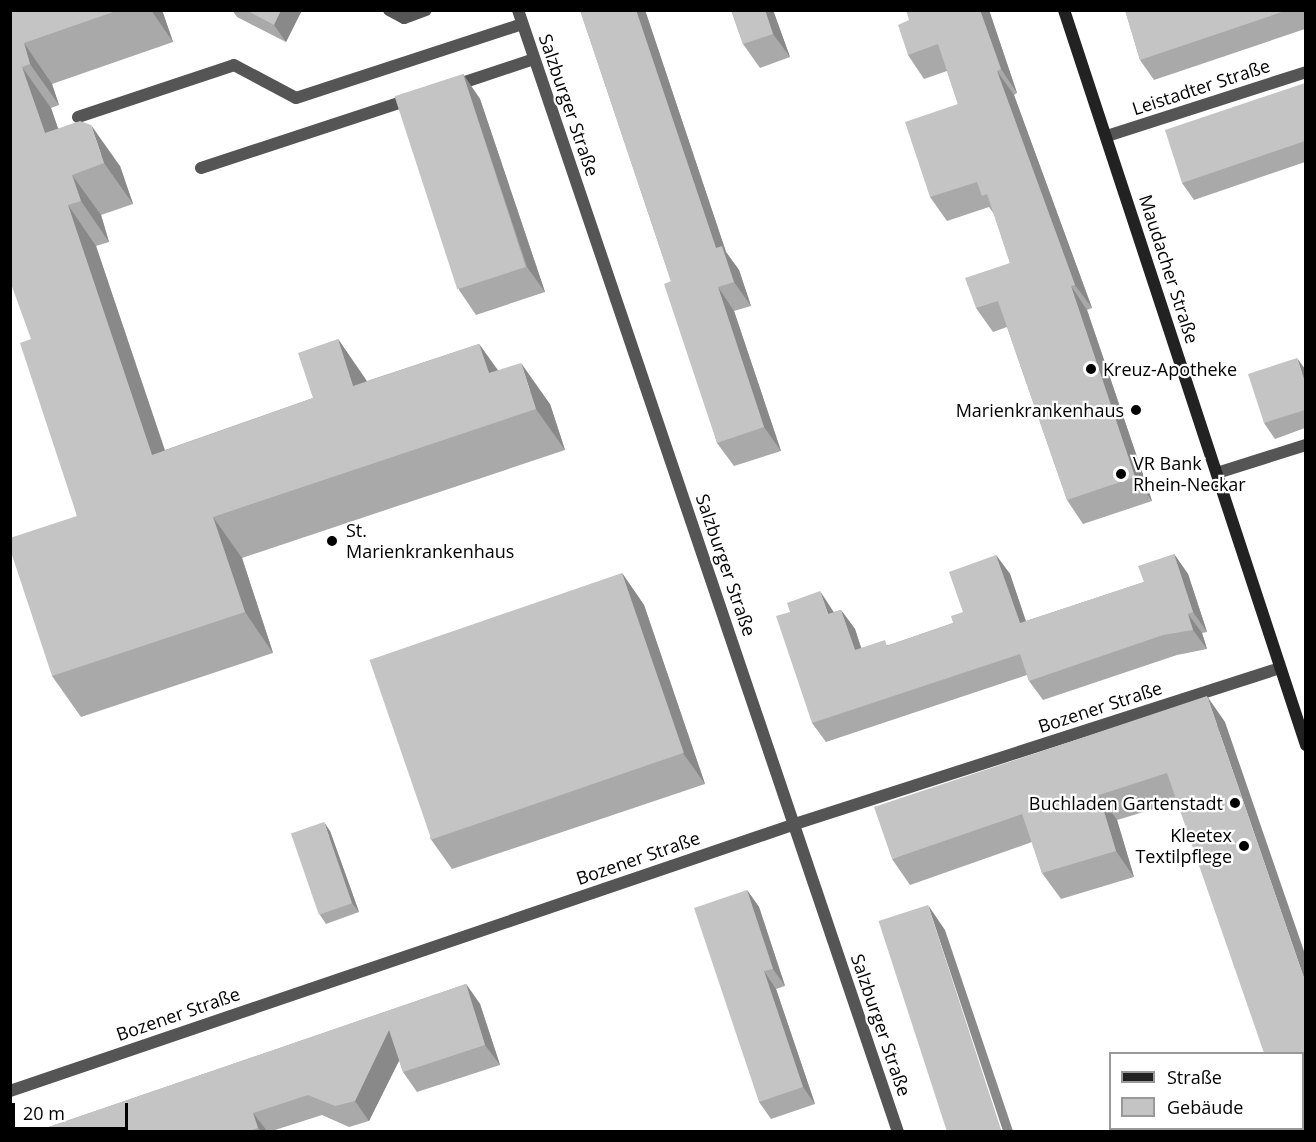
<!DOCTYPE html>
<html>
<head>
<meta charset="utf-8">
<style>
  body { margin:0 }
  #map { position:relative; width:1316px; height:1142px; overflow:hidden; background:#fff; font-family:"Open Sans",sans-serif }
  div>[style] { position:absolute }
  .lane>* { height:12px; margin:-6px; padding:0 6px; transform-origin:6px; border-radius:6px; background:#555 }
  .street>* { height:12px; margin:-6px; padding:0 6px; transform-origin:6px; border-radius:6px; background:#555 }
  .secondary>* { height:12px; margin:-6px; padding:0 6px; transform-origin:6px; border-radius:6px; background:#222 }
  .wall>* { inset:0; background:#a9a9a9 }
  .shaded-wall>* { inset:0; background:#898989 }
  .building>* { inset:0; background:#c4c4c4; transform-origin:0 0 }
  .dots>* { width:16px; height:16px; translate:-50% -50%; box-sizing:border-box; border:3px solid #fff; border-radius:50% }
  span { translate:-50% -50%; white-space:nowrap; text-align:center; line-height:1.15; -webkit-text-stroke:4.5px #fff; paint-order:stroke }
  .street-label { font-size:18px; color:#000 }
  .poi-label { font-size:18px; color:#000 }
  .left { translate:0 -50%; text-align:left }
  .right { translate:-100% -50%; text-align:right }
  .frame { position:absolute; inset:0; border:12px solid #000; pointer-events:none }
  .legend { position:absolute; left:1109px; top:1052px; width:195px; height:78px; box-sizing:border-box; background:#fff; border:2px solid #999; margin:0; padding:8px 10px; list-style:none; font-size:18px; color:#000 }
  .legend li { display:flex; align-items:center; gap:12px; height:30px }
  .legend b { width:30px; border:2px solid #999 }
  .scale { position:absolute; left:12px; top:1103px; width:116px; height:27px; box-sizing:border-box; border:3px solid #000; border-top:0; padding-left:8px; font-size:18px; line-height:21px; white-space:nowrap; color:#000; -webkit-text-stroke:4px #fff; paint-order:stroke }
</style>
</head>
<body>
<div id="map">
  <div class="lane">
    <div style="left:389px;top:10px;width:17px;rotate:28deg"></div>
    <div style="left:404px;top:18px;width:23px;rotate:-20deg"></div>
    <div style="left:453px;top:86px;width:85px;rotate:-18.4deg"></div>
    <div style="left:78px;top:117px;width:164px;rotate:-18.4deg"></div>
    <div style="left:234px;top:65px;width:70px;rotate:28deg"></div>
    <div style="left:296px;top:98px;width:238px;rotate:-18.1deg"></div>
    <div style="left:201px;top:168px;width:221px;rotate:-18.2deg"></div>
  </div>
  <div class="street">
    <div style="left:518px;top:10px;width:1185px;rotate:71.29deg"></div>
    <div style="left:1107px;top:136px;width:209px;rotate:-17.8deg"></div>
    <div style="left:1217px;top:473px;width:93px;rotate:-17.5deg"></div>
    <div style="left:10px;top:1091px;width:829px;rotate:-18.78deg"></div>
    <div style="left:795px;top:824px;width:509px;rotate:-17.83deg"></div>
  </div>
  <div class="secondary">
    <div style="left:1064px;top:10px;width:774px;rotate:71.78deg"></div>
  </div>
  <div class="wall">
    <div style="clip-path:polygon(10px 10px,162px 10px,173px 42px,52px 84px,59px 105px,51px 108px,58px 128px,120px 166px,133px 204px,101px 215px,109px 242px,96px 246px,165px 450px,313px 398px,338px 339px,367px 381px,479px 344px,498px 370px,550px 404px,565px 450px,242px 558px,273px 653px,81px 717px,52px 676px,77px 516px,31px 339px)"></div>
    <div style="clip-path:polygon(232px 10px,302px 10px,286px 42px,237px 17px)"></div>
    <div style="clip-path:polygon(580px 10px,645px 10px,726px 252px,739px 270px,751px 306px,734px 311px,781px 451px,734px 466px,717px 443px,671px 281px)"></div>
    <div style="clip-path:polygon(731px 10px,773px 10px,790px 57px,760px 68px,743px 44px)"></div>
    <div style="clip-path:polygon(989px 10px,1017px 93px,1014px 95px,1092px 308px,1087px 310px,1152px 501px,1083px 524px,1067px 500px,1007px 327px,993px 332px,976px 308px,1010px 263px,994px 214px,989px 207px,947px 221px,930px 197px,958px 104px,947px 71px,924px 79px,908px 55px,909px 20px)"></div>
    <div style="clip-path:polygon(1125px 10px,1305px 10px,1305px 29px,1154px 80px,1140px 60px)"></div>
    <div style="clip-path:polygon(463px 74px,480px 99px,545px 292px,476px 315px,459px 290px)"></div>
    <div style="clip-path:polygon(1305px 83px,1305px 162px,1194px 200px,1182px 183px)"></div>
    <div style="clip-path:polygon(1305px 369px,1305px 428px,1275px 439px,1264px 423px)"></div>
    <div style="clip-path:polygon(1174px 554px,1188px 574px,1207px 632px,1202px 633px,1207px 649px,1177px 655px,1043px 700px,1029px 681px,1027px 675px,826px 742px,812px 723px,833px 611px,834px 612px,841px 610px,855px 629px,861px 648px,889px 645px,953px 623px,963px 612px,996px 555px,1010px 574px,1026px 621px,1144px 582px)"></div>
    <div style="clip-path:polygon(622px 573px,644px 605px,705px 784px,452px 869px,430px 838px)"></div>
    <div style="clip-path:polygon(1225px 722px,1177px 802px,1117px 820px,1134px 877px,1061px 899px,1042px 873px,1032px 842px,910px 885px,892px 859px)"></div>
    <div style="clip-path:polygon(330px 831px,359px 912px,326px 924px,320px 915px)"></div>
    <div style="clip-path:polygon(747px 890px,759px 907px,785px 986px,776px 989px,815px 1104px,771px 1119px,759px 1102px)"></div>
    <div style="clip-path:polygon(466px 984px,480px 1004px,500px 1065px,417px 1092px,403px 1072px,399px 1060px,369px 1121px,349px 1127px,322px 1115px,272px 1131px,37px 1131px)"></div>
  </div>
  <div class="shaded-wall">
    <div style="clip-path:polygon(151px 10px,162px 10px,173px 42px)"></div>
    <div style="clip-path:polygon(281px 10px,302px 10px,286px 42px,274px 25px)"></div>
    <div style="clip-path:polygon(636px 10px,645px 10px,726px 252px,739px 270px,751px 306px,734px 282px,716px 248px)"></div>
    <div style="clip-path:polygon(765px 10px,773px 10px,790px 57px,773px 34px)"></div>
    <div style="clip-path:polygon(980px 10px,989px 10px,1017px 93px,1001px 69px)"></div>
    <div style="clip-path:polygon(24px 43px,52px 84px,59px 105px,30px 64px)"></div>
    <div style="clip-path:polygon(22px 67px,51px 108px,73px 173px,45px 133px)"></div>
    <div style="clip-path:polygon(997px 71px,1014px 95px,1092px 308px,1075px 285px)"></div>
    <div style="clip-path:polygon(463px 74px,480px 99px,545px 292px,527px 267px)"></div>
    <div style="clip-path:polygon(91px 125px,120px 166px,133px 204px,104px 163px)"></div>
    <div style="clip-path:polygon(72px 175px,101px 215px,109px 242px,81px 201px)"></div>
    <div style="clip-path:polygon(68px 205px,96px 246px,180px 496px,152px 455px)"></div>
    <div style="clip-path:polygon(1071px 286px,1087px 310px,1152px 501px,1135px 477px)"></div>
    <div style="clip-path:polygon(718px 287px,734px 311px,781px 451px,764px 427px)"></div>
    <div style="clip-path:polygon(338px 339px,366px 380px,381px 427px,353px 386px)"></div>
    <div style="clip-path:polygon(479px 344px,508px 385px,489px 373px)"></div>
    <div style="clip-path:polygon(1297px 358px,1305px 369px,1305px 382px)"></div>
    <div style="clip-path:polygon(521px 363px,550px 404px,565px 450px,536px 409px)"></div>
    <div style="clip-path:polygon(213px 517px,242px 558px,273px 653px,245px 612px)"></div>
    <div style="clip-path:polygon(1174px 554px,1188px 574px,1207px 632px,1193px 612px)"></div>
    <div style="clip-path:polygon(996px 555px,1010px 574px,1033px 643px,1020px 623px)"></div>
    <div style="clip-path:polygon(622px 573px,644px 605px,705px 784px,683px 753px)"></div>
    <div style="clip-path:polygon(820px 591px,833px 611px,841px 633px,828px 614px)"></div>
    <div style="clip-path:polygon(841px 610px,855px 629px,868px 669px,855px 650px)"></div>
    <div style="clip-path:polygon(1188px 614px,1202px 633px,1207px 649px,1193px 630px)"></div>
    <div style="clip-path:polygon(1207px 696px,1225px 722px,1305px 954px,1305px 981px)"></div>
    <div style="clip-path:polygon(1099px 795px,1117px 820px,1134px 877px,1116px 851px)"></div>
    <div style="clip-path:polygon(324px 822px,330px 831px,359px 912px,352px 903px)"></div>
    <div style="clip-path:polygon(747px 890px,759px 907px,785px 986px,773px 969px)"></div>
    <div style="clip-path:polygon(928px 905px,945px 930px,1013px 1131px,1003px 1131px)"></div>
    <div style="clip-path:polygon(764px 971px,776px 989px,815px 1104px,803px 1087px)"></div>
    <div style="clip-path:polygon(466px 984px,480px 1004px,500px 1065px,485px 1045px)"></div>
    <div style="clip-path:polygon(389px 1030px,404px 1051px,369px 1121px,355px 1101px)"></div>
    <div style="clip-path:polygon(253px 1113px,267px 1131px,261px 1131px,258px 1128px)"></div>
  </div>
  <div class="building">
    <div style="clip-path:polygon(10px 10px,119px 10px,24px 43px,30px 64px,22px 67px,45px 133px,80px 121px,91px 125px,104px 163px,72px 175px,81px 201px,68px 205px,152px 455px,313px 398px,298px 353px,338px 339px,353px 386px,479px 344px,489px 373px,521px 363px,536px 409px,213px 517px,245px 612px,52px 676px,10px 549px,10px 538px,77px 516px,20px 343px,31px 339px,10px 281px)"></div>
    <div style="clip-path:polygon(246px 10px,281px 10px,274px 25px)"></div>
    <div style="clip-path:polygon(580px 10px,636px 10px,716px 248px,722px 246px,734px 282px,718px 287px,764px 427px,717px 443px,664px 284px,671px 281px)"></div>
    <div style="clip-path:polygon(731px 10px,765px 10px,773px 34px,743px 44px)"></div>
    <div style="clip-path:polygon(906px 10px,980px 10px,1001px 69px,997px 71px,1075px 285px,1071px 286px,1135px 477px,1067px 500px,998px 301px,976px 308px,965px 278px,1010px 263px,987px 194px,982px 196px,977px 182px,930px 197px,905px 122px,958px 104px,938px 44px,908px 55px,898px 25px,909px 20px)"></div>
    <div style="clip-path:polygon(1125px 10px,1288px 10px,1140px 60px)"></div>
    <div style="left:463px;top:74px;width:203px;height:72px;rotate:72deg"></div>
    <div style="clip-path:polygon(1305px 83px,1305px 141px,1182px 183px,1165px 130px)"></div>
    <div style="clip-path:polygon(1297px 358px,1305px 382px,1305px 410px,1264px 423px,1248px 374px)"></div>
    <div style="clip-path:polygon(1174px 554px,1193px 612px,1188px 614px,1193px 630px,1163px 635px,1029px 681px,1020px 654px,812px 723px,776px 616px,790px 612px,787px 603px,820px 591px,828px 614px,841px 610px,855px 650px,885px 640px,887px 646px,953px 623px,951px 616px,963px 612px,949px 572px,996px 555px,1020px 623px,1144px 582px,1138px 566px)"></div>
    <div style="left:622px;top:573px;width:190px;height:267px;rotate:71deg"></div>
    <div style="clip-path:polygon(1207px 696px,1305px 981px,1305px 1131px,1291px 1131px,1290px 1128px,1302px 1128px,1302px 1053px,1264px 1053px,1167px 773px,1099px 795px,1116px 851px,1042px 873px,1022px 814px,892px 859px,874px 807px)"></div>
    <div style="left:324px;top:822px;width:86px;height:35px;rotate:71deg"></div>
    <div style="clip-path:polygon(747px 890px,773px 969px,764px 971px,803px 1087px,759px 1102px,694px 908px)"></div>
    <div style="left:928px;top:905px;width:238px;height:52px;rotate:72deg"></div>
    <div style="clip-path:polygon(466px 984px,485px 1045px,403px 1072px,389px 1030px,355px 1101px,335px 1106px,308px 1095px,253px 1113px,258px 1128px,249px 1131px,37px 1131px)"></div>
  </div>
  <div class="dots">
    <div style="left:1091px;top:369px;background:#000"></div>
    <div style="left:1136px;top:410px;background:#000"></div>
    <div style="left:1121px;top:474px;background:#000"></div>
    <div style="left:332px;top:541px;background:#000"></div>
    <div style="left:1235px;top:803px;background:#000"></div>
    <div style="left:1244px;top:846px;background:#000"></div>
  </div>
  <div class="street-label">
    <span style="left:1201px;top:87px;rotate:-18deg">Leistadter Straße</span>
    <span style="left:569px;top:105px;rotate:71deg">Salzburger Straße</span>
    <span style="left:1169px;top:269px;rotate:72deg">Maudacher Straße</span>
    <span style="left:726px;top:565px;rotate:71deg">Salzburger Straße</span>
    <span style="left:1100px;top:707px;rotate:-18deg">Bozener Straße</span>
    <span style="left:638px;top:858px;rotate:-19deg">Bozener Straße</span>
    <span style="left:178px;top:1014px;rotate:-19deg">Bozener Straße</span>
    <span style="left:881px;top:1025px;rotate:71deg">Salzburger Straße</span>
  </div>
  <div class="poi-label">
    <span class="left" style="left:1103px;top:369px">Kreuz-Apotheke</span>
    <span class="right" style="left:1124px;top:410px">Marienkrankenhaus</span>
    <span class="left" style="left:1133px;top:474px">VR Bank<br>Rhein-Neckar</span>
    <span class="left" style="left:346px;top:541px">St.<br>Marienkrankenhaus</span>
    <span class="right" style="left:1223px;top:803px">Buchladen Gartenstadt</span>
    <span class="right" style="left:1232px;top:846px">Kleetex<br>Textilpflege</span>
  </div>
  <div class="frame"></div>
  <ul class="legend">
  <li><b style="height:8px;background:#222"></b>Straße</li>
  <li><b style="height:16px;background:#c4c4c4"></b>Gebäude</li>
  </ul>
  <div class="scale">20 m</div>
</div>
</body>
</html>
